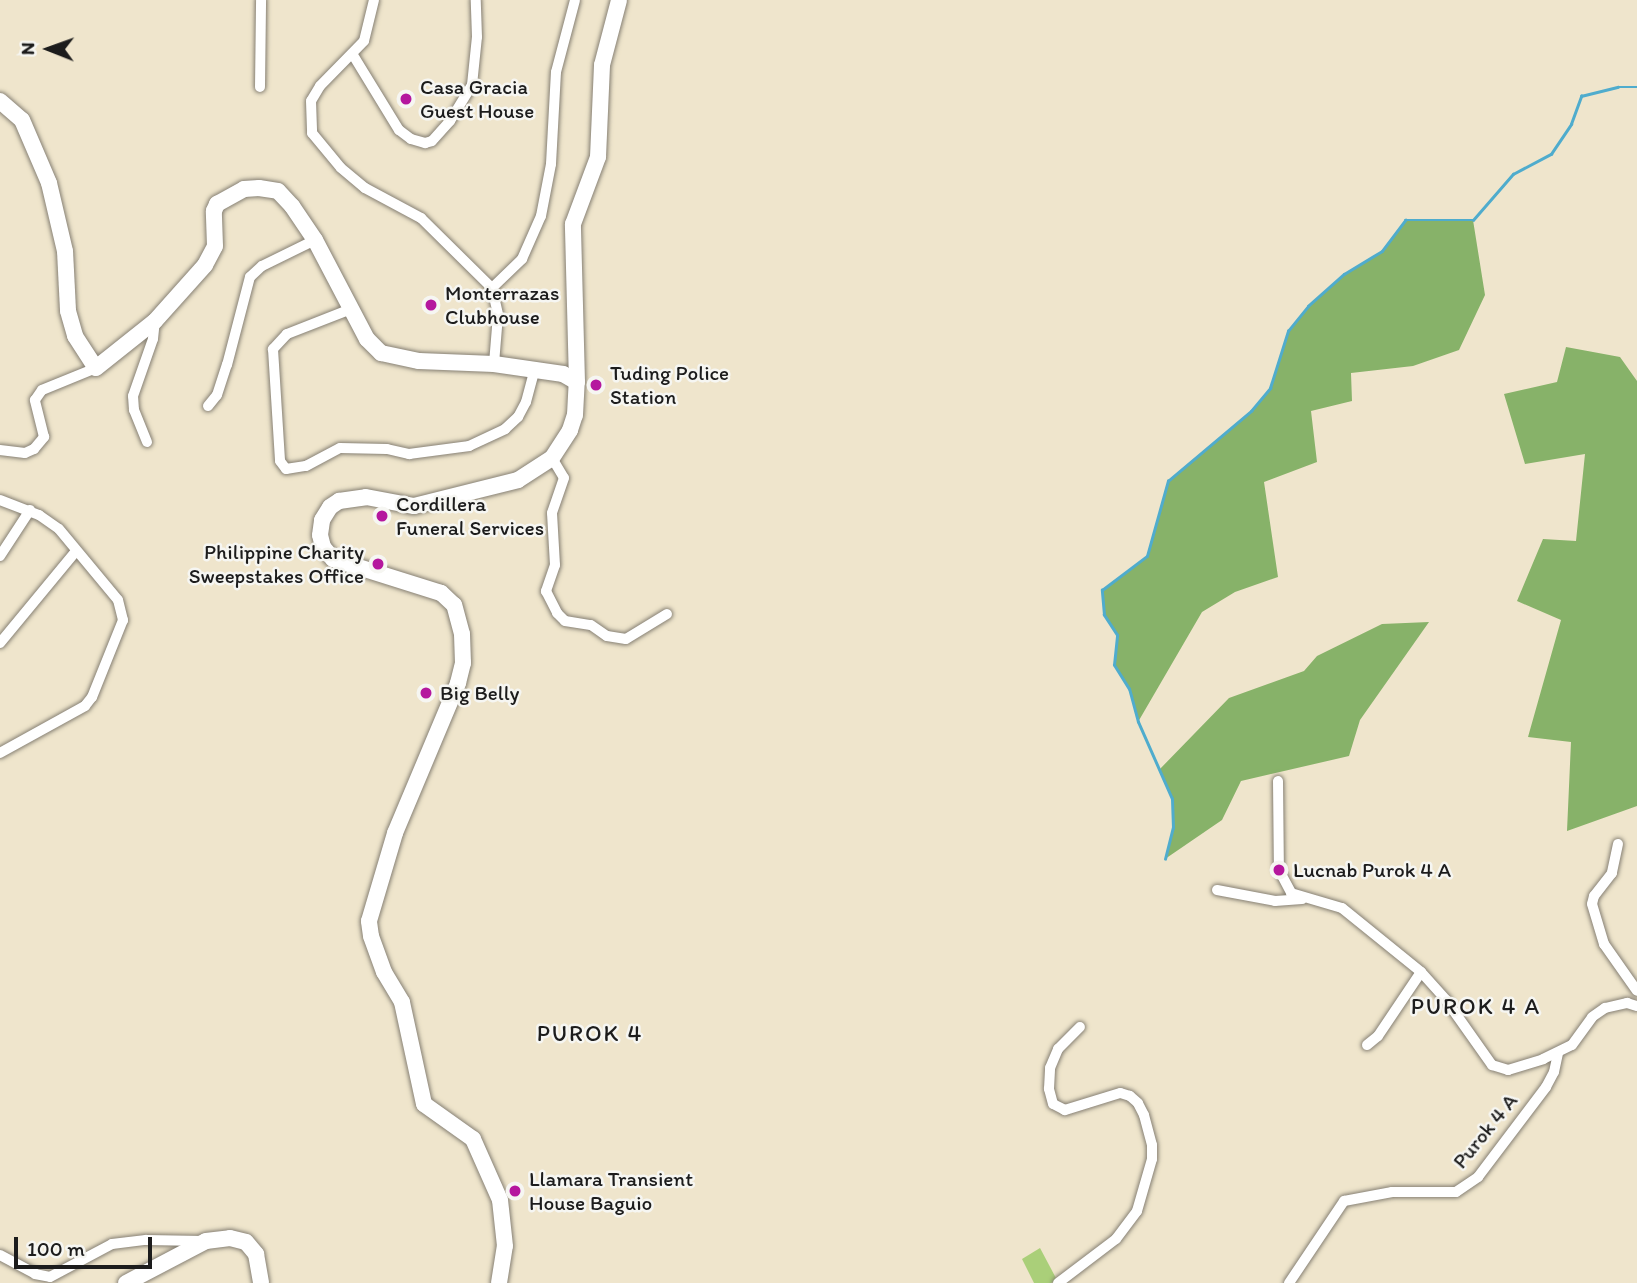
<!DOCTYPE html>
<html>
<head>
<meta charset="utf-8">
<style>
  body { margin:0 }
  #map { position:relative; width:1637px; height:1283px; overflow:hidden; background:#efe5cc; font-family:Itim,sans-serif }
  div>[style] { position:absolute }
  .green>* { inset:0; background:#aacf79 }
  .forest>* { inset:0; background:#87b269 }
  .stream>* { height:2.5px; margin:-1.25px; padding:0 1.25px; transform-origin:1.25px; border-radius:1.25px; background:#4faccd }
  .roads { filter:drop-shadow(0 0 2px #868074) drop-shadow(0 0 2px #868074) }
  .street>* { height:10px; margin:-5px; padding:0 5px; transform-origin:5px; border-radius:5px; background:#fff }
  .secondary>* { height:16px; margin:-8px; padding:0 8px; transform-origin:8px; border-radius:8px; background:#fff }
  .dots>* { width:19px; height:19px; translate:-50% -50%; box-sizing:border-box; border:4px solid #f6f6f2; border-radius:50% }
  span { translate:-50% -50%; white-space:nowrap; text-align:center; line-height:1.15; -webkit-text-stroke:5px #f6f6f2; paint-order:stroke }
  .poi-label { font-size:21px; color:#1c1c1c }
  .left { translate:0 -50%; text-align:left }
  .right { translate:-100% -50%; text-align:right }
  .street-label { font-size:21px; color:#1c1c1c }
  .neighbourhood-label { font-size:23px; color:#1c1c1c; letter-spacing:2px }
  .north { position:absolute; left:14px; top:14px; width:70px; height:70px; -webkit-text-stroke:5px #f6f6f2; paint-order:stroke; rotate:271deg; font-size:19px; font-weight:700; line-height:28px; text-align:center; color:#1c1c1c }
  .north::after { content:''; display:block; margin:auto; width:24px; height:32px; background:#1c1c1c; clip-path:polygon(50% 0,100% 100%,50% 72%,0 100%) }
  .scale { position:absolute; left:14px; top:1237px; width:138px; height:32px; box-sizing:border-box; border:4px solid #1c1c1c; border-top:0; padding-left:9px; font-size:21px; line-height:24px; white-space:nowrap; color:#1c1c1c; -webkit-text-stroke:5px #f6f6f2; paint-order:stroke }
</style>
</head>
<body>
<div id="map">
  <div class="green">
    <div style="clip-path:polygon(1040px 1248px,1057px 1280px,1051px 1283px,1034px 1283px,1022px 1259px)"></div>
  </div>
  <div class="forest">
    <div style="clip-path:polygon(1405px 220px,1473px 220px,1485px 295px,1459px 350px,1413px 366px,1351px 373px,1352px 401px,1311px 411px,1317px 462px,1264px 482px,1278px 577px,1235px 592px,1202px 612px,1138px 722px,1129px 689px,1114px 665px,1117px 635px,1104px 615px,1102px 590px,1147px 556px,1168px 481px,1251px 411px,1270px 388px,1288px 331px,1308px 306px,1344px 274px,1382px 251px)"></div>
    <div style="clip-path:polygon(1566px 347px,1620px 357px,1637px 381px,1637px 806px,1567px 831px,1571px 742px,1528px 737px,1561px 620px,1517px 601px,1543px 539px,1576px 541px,1585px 454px,1525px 464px,1504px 394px,1557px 382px)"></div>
    <div style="clip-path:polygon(1429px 622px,1360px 720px,1349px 756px,1241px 781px,1222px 820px,1165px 859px,1173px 828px,1172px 799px,1159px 770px,1229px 698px,1304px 671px,1317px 656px,1382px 624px)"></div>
  </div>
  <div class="stream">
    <div style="left:1165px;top:859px;width:32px;rotate:-76deg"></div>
    <div style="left:1173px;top:828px;width:29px;rotate:-92deg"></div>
    <div style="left:1172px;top:799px;width:84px;rotate:-113.8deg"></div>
    <div style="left:1138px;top:722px;width:34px;rotate:-105deg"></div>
    <div style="left:1129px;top:689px;width:28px;rotate:-122deg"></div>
    <div style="left:1114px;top:665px;width:30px;rotate:-84deg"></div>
    <div style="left:1117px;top:635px;width:24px;rotate:-123deg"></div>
    <div style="left:1104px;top:615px;width:25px;rotate:-95deg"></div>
    <div style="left:1102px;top:590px;width:56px;rotate:-37.1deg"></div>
    <div style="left:1147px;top:556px;width:78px;rotate:-74.4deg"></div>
    <div style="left:1168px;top:481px;width:109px;rotate:-40.1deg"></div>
    <div style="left:1251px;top:411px;width:30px;rotate:-50deg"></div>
    <div style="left:1270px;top:388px;width:60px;rotate:-72.5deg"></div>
    <div style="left:1288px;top:331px;width:32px;rotate:-51deg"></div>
    <div style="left:1308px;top:306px;width:48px;rotate:-41.6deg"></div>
    <div style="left:1344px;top:274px;width:44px;rotate:-31.2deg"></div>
    <div style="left:1382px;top:251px;width:39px;rotate:-53deg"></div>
    <div style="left:1405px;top:220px;width:68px"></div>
    <div style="left:1473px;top:220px;width:61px;rotate:-49deg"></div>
    <div style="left:1513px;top:174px;width:43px;rotate:-27.8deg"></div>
    <div style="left:1551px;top:154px;width:36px;rotate:-56deg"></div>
    <div style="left:1571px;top:124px;width:30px;rotate:-70deg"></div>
    <div style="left:1581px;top:96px;width:38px;rotate:-14deg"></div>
    <div style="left:1618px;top:87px;width:19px"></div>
  </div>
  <div class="roads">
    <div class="street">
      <div style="left:374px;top:0;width:42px;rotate:103.7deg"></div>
      <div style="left:364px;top:41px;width:63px;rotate:134.4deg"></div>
      <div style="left:320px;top:86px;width:17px;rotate:121deg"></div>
      <div style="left:311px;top:101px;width:32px;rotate:88deg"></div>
      <div style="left:312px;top:133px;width:45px;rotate:50.4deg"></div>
      <div style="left:341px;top:168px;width:31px;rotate:40deg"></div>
      <div style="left:365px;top:188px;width:64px;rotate:28.2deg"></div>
      <div style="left:421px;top:218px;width:100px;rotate:44.6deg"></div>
      <div style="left:492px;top:288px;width:28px;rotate:77deg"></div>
      <div style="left:498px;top:315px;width:49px;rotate:94.7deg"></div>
      <div style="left:353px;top:55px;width:88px;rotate:58.5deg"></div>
      <div style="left:399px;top:130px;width:15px;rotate:37deg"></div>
      <div style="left:411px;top:139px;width:15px;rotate:16deg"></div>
      <div style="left:425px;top:143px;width:7px;rotate:-16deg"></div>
      <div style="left:432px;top:141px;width:27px;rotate:-48deg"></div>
      <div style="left:450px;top:121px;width:42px;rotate:-58.6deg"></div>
      <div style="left:472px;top:85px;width:48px;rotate:-84.1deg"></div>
      <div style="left:477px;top:37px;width:37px;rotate:-92deg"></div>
      <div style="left:260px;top:87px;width:87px;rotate:-89.3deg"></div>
      <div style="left:492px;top:288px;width:42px;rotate:-44deg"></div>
      <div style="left:522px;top:259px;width:47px;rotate:-66.2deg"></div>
      <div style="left:541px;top:216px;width:53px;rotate:-79.1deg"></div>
      <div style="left:551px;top:164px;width:92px;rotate:-86.9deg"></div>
      <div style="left:556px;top:72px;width:74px;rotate:-75.2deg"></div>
      <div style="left:351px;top:309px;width:69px;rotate:158.7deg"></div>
      <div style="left:287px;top:334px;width:21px;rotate:133deg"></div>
      <div style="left:273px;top:349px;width:112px;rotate:86.4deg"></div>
      <div style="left:280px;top:461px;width:10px;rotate:53deg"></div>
      <div style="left:286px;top:469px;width:20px;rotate:-9deg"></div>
      <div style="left:306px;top:466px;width:38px;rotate:-28deg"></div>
      <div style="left:340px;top:448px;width:47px;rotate:1.2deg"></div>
      <div style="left:387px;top:449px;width:23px;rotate:13deg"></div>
      <div style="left:409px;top:454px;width:61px;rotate:-7.6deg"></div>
      <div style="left:469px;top:446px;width:40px;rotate:-25deg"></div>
      <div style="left:505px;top:429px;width:18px;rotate:-43deg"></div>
      <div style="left:518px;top:417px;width:17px;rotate:-62deg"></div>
      <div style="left:526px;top:402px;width:31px;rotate:-75deg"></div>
      <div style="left:208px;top:406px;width:14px;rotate:-51deg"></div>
      <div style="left:217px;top:395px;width:32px;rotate:-72deg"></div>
      <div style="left:227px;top:365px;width:91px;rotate:-75.4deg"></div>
      <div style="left:250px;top:277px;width:16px;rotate:-43deg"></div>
      <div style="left:262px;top:266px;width:59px;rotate:-26.1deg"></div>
      <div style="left:147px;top:442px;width:35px;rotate:-112deg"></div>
      <div style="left:134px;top:410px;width:14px;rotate:-94deg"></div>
      <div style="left:133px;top:396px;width:60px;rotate:-70.7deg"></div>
      <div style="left:153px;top:339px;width:18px;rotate:-84deg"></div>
      <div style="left:0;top:450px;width:25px;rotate:7deg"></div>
      <div style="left:25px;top:453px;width:10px;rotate:-24deg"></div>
      <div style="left:34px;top:449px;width:16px;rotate:-50deg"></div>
      <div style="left:44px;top:437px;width:38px;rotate:-104deg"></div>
      <div style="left:35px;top:400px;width:12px;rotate:-55deg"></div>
      <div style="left:42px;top:390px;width:58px;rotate:-22.2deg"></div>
      <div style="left:552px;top:458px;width:23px;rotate:59deg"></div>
      <div style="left:564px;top:478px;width:37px;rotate:109deg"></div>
      <div style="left:552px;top:513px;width:52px;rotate:86.7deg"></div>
      <div style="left:555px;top:565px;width:28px;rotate:109deg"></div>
      <div style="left:546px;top:591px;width:25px;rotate:63deg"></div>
      <div style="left:557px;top:613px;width:11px;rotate:45deg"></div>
      <div style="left:565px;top:621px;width:26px;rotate:9deg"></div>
      <div style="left:591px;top:625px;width:19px;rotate:35deg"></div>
      <div style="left:607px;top:636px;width:19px;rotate:9deg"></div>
      <div style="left:626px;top:639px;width:48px;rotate:-31.4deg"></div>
      <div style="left:0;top:500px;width:42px;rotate:21deg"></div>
      <div style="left:39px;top:515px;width:24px;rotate:35deg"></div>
      <div style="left:59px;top:529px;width:92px;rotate:50.3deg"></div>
      <div style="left:118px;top:600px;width:21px;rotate:76deg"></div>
      <div style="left:123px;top:620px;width:83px;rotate:111.9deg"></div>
      <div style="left:92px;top:697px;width:11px;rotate:128deg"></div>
      <div style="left:85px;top:706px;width:97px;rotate:151.1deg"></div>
      <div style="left:0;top:556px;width:55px;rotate:-56.9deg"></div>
      <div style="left:0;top:643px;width:119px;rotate:-50.4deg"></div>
      <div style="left:1278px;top:781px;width:89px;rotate:89.4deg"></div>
      <div style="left:1279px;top:870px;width:26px;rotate:62deg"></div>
      <div style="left:1291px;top:893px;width:53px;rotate:16.4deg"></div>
      <div style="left:1342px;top:908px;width:102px;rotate:39deg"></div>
      <div style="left:1421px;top:972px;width:38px;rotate:48deg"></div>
      <div style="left:1446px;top:1000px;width:80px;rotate:54.7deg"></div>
      <div style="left:1492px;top:1065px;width:17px;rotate:17deg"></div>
      <div style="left:1508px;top:1070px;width:37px;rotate:-17deg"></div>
      <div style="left:1543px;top:1059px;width:32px;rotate:-26deg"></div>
      <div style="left:1572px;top:1045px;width:34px;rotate:-54deg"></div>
      <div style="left:1592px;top:1017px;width:16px;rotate:-35deg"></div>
      <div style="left:1605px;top:1008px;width:23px;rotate:-13deg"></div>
      <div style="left:1627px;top:1003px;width:10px;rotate:17deg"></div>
      <div style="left:1618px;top:844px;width:30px;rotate:102deg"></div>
      <div style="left:1612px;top:873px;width:29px;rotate:128deg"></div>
      <div style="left:1594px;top:896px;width:8px;rotate:104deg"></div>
      <div style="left:1592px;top:904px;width:42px;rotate:73.3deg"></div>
      <div style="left:1604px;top:944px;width:57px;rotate:54.9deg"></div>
      <div style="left:1217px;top:890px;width:59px;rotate:10.7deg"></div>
      <div style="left:1275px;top:901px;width:27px;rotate:-4deg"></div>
      <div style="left:1367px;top:1045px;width:14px;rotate:-39deg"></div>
      <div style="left:1378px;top:1036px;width:77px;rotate:-56.1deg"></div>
      <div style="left:0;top:1255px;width:40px;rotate:28deg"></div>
      <div style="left:35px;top:1274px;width:15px;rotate:11deg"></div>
      <div style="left:50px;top:1277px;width:70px;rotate:-28deg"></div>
      <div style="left:112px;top:1244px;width:34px;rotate:-7deg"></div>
      <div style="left:146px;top:1240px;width:57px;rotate:1deg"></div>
      <div style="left:1058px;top:1283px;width:73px;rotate:-37.2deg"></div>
      <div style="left:1116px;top:1239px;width:35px;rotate:-53deg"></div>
      <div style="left:1137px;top:1211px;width:54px;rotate:-73.9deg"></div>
      <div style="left:1152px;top:1159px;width:14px;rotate:-90deg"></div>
      <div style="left:1152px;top:1145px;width:31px;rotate:-105deg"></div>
      <div style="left:1144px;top:1115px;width:13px;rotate:-117deg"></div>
      <div style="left:1138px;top:1103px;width:11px;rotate:-139deg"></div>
      <div style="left:1130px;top:1096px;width:10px;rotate:-163deg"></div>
      <div style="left:1120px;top:1093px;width:58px;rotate:162.8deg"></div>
      <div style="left:1065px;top:1110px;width:13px;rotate:-153deg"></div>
      <div style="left:1053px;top:1104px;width:16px;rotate:-105deg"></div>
      <div style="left:1049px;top:1089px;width:21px;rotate:-87deg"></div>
      <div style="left:1050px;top:1068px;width:21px;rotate:-67deg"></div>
      <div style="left:1058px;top:1049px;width:31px;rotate:-45deg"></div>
      <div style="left:1289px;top:1283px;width:99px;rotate:-56.1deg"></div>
      <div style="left:1344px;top:1201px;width:49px;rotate:-10.6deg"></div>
      <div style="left:1392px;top:1192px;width:64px"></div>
      <div style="left:1456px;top:1192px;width:27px;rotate:-34deg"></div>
      <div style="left:1478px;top:1177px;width:113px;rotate:-52.9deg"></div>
      <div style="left:1546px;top:1087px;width:17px;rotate:-62deg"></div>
      <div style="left:1554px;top:1072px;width:19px;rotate:-78deg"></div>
    </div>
    <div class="secondary">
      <div style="left:0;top:101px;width:29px;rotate:41deg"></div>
      <div style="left:22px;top:120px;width:69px;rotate:66.8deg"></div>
      <div style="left:49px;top:183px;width:70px;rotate:76.8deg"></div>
      <div style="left:65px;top:251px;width:60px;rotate:87.1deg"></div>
      <div style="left:68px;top:311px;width:26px;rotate:74deg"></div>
      <div style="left:75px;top:336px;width:38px;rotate:57deg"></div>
      <div style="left:96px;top:368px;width:75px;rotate:-38.5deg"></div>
      <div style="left:155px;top:321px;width:75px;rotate:-48.2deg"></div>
      <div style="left:205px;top:265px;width:21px;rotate:-62deg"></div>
      <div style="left:215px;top:246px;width:35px;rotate:-92deg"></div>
      <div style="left:214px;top:211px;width:8px;rotate:-67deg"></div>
      <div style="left:217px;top:204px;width:31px;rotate:-29deg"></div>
      <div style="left:244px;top:189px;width:15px;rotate:-4deg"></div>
      <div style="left:259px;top:188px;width:19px;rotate:9deg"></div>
      <div style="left:278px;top:191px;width:21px;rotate:47deg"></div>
      <div style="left:292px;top:206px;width:41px;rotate:55.9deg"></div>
      <div style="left:315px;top:240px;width:112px;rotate:62.3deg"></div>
      <div style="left:367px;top:339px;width:20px;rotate:45deg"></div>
      <div style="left:381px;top:353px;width:39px;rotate:12deg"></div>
      <div style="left:419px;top:361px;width:75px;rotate:2.3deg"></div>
      <div style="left:494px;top:364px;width:70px;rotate:8.2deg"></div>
      <div style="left:563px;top:374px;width:16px;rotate:30deg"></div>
      <div style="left:126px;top:1283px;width:90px;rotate:-27.7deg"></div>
      <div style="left:206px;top:1241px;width:24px;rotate:-7deg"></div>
      <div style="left:230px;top:1238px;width:16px;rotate:14deg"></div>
      <div style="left:246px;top:1242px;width:16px;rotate:50deg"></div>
      <div style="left:256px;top:1254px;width:29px;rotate:80deg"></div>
      <div style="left:499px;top:1283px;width:37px;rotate:-81deg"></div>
      <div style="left:505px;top:1246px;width:46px;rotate:-96.2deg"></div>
      <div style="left:500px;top:1200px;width:67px;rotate:-113.9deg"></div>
      <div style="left:473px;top:1139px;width:60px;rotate:-144.5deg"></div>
      <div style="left:424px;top:1104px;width:104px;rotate:-102.2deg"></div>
      <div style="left:402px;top:1002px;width:35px;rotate:-121deg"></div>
      <div style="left:384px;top:972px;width:38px;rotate:-110deg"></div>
      <div style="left:371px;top:936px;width:15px;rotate:-98deg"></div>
      <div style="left:369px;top:921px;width:92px;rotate:-73.5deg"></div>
      <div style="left:395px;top:833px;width:163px;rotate:-67.2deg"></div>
      <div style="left:458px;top:683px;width:21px;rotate:-76deg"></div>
      <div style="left:463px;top:663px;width:29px;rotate:-92deg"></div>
      <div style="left:462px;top:634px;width:30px;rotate:-105deg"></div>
      <div style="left:454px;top:605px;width:18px;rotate:-137deg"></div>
      <div style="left:441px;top:593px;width:113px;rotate:-162.5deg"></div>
      <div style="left:333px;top:559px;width:16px;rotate:-130deg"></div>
      <div style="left:323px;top:547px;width:12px;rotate:-104deg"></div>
      <div style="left:320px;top:535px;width:15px;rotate:-82deg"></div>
      <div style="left:322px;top:520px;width:15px;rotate:-58deg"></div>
      <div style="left:330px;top:507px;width:11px;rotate:-34deg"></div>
      <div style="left:339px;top:501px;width:27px;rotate:-8deg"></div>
      <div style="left:366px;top:497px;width:49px;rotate:10.6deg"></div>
      <div style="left:414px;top:506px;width:107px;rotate:-14deg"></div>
      <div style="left:518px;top:480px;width:40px;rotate:-32.9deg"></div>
      <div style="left:552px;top:458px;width:33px;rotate:-57deg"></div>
      <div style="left:570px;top:430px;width:16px;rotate:-72deg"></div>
      <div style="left:575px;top:415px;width:33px;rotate:-87deg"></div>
      <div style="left:577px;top:382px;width:158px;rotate:-91.5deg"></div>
      <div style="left:573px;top:224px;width:72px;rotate:-69.5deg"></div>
      <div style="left:598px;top:157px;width:92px;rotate:-87.5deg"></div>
      <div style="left:602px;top:65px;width:67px;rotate:-75.3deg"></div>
    </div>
  </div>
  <div class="dots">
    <div style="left:406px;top:99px;background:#b5179e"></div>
    <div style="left:431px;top:305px;background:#b5179e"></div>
    <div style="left:596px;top:385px;background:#b5179e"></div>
    <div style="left:382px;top:516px;background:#b5179e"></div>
    <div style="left:378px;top:564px;background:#b5179e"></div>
    <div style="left:426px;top:693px;background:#b5179e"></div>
    <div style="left:1279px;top:870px;background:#b5179e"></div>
    <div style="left:515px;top:1191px;background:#b5179e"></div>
  </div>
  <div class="poi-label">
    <span class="left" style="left:420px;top:99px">Casa Gracia<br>Guest House</span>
    <span class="left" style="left:445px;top:305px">Monterrazas<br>Clubhouse</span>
    <span class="left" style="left:610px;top:385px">Tuding Police<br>Station</span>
    <span class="left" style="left:396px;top:516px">Cordillera<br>Funeral Services</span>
    <span class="right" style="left:364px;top:564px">Philippine Charity<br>Sweepstakes Office</span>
    <span class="left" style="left:440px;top:693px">Big Belly</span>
    <span class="left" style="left:1293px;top:870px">Lucnab Purok 4 A</span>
    <span class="left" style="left:529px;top:1191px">Llamara Transient<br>House Baguio</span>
  </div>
  <div class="street-label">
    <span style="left:1485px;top:1131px;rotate:-51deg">Purok 4 A</span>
  </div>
  <div class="neighbourhood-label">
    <span style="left:1476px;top:1006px">PUROK 4 A</span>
    <span style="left:590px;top:1033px">PUROK 4</span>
  </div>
  <div class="north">N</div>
  <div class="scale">100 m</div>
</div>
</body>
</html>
